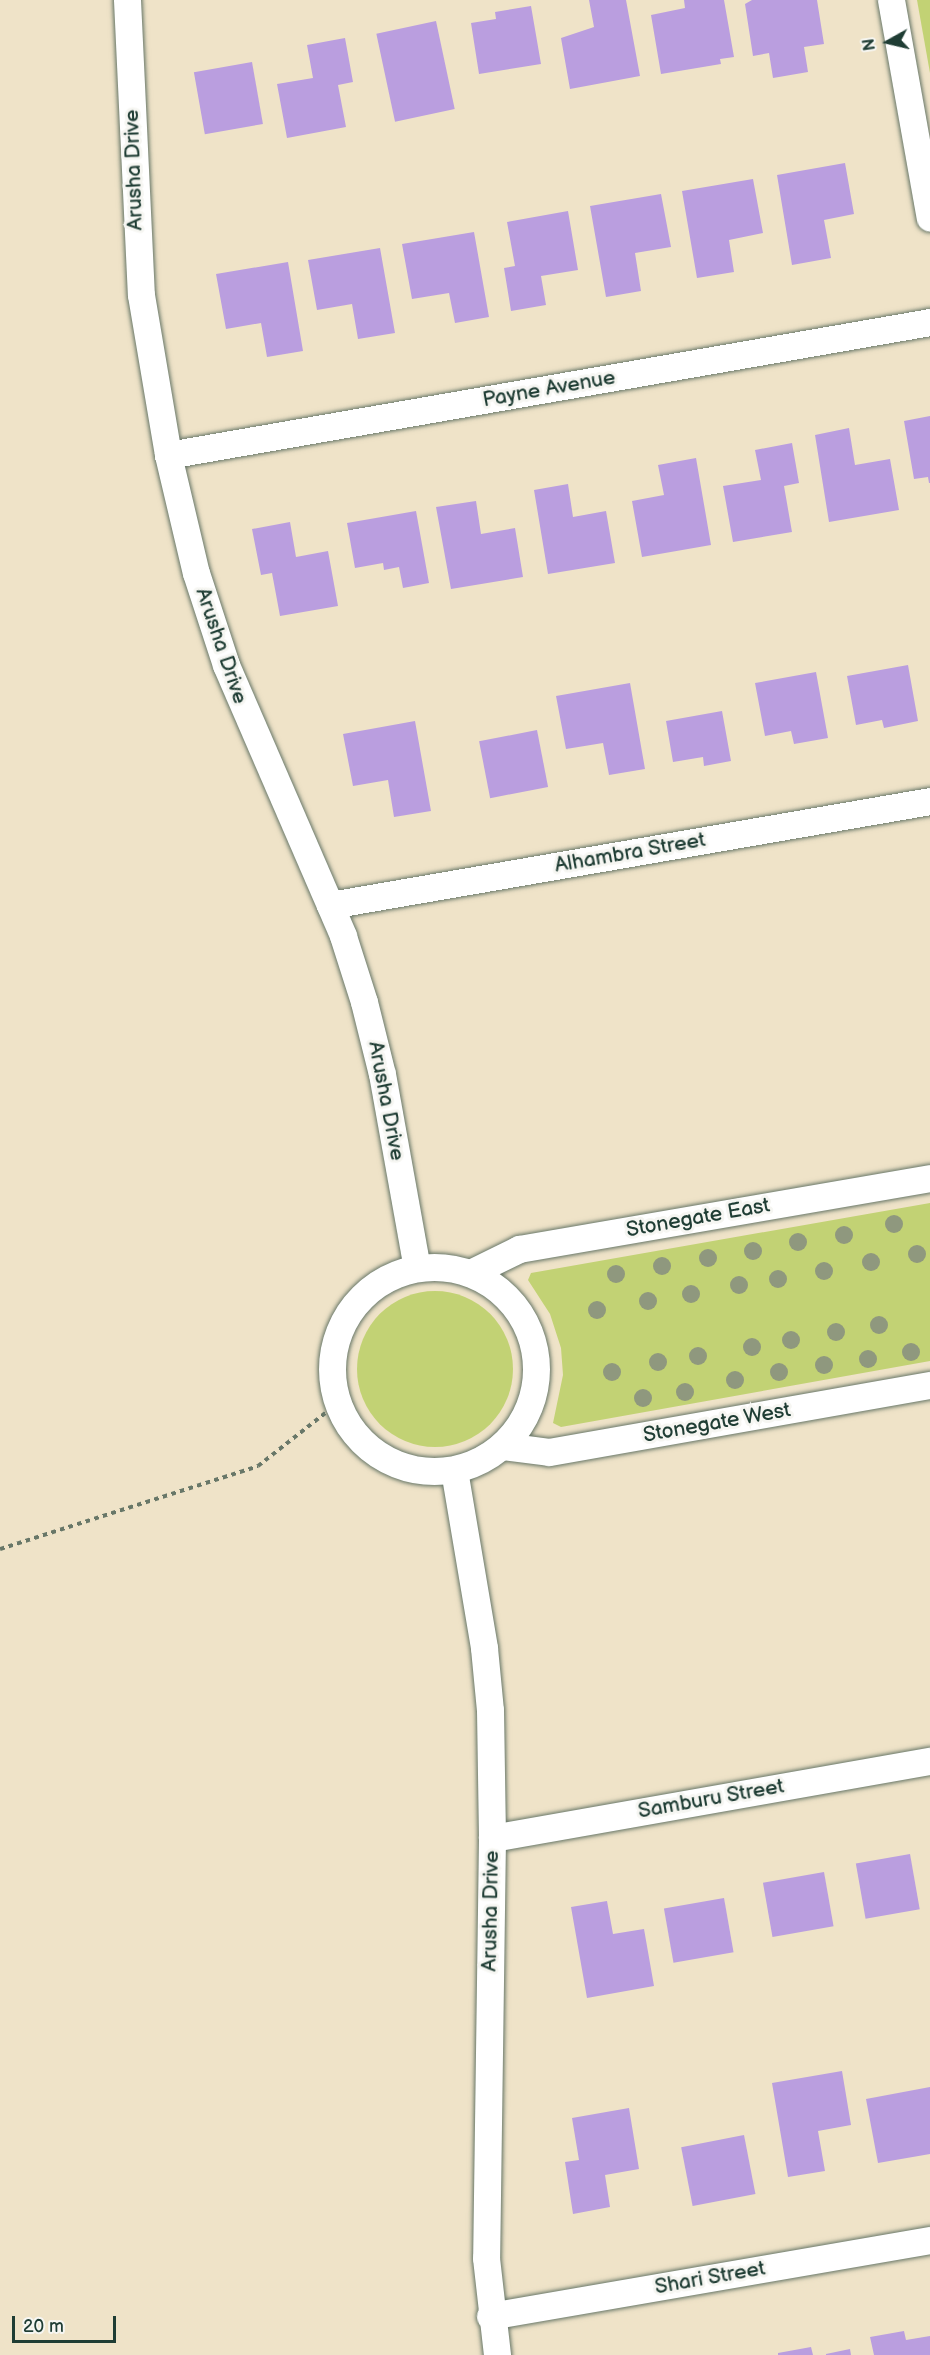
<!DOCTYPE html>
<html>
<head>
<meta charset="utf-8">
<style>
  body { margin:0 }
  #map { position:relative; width:930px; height:2355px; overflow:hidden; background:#efe3c8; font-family:"Balsamiq Sans",sans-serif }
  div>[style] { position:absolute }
  .green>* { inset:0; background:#c2d274 }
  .round { border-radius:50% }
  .building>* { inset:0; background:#ba9edf; transform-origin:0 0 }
  .path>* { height:4px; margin-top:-2px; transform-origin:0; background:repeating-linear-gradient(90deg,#687768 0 4.5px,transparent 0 9px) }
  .roads { filter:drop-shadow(0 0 2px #687768) drop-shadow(0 0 2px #687768) }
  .street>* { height:27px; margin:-13.5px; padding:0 13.5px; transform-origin:13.5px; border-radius:13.5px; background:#fff }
  .street>.ring { margin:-13.5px; padding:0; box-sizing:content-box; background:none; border:27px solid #fff; border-radius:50% }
  .trees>* { width:18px; height:18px; margin:-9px; border-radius:50%; background:#8f987e }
  span { translate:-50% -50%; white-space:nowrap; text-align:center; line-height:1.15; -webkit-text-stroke:6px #f6f6f2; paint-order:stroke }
  .street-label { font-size:21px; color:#1f3d34 }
  .north { position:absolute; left:858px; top:12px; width:60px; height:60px; -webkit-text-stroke:4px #f6f6f2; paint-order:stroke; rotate:262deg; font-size:16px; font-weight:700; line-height:24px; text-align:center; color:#1f3d34 }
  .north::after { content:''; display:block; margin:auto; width:21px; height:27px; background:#1f3d34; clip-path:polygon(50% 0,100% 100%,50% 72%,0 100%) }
  .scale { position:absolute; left:12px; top:2316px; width:104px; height:27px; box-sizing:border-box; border:3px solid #1f3d34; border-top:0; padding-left:8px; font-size:18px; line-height:21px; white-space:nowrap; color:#1f3d34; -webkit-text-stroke:4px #f6f6f2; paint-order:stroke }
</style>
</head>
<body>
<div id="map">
  <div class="green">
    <div style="clip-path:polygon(917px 0,930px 0,930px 73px)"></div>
    <div style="clip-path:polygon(930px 1203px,930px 1361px,561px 1427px,553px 1423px,563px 1375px,561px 1348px,550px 1314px,528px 1280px,531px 1273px)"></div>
    <div class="round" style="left:357px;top:1291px;width:156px;height:156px"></div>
  </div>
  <div class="building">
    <div style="clip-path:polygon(589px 0,626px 0,640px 76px,570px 89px,561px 38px,594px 27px)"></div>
    <div style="clip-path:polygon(684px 0,724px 0,734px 57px,720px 59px,721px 64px,661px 74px,651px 15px,685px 8px)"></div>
    <div style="clip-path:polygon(752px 0,817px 0,824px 44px,804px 47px,808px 72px,773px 78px,769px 53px,753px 56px,745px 4px)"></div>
    <div style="clip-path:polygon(531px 6px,541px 64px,479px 74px,471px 23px,496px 19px,495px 12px)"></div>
    <div style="left:436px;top:21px;width:90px;height:61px;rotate:78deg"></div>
    <div style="clip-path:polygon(345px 38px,353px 82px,338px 85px,346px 127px,287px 138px,277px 84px,313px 78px,307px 45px)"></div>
    <div style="left:252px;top:62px;width:63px;height:59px;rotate:80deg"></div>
    <div style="clip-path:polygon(845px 163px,854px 214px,824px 220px,831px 258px,792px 265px,777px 175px)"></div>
    <div style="clip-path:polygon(753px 179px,763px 233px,729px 240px,734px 272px,697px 278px,682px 191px)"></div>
    <div style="clip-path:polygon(661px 194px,671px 247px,635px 253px,641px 291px,606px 297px,590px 206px)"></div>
    <div style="clip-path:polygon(568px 211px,578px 270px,541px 276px,546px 305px,511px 311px,504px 268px,515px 266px,507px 222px)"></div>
    <div style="clip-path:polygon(474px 232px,489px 317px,455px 323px,449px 293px,412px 299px,402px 244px)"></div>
    <div style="clip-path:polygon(380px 248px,395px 333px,358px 339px,352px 304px,317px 310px,308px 260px)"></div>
    <div style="clip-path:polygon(288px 262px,303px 351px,267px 357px,261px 323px,226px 329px,216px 274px)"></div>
    <div style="clip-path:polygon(930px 416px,930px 483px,929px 483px,928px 477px,914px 479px,904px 421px)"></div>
    <div style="clip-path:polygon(849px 428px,855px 465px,890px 459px,899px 510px,829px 522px,815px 435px)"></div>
    <div style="clip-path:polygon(792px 443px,799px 483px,784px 486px,792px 532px,733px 542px,723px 486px,761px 480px,755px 450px)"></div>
    <div style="clip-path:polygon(696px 458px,711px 545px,642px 557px,632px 501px,664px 495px,658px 465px)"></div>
    <div style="clip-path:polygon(568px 484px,573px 517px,606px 511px,615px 563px,548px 574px,534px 490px)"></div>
    <div style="clip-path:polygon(476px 501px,481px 534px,515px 528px,523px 577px,451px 589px,436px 507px)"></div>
    <div style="clip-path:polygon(416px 511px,429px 583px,403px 588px,399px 567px,384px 570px,383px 563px,355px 568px,347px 523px)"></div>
    <div style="clip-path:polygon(290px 522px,296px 557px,328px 551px,338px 606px,280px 616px,272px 573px,261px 575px,252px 529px)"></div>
    <div style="clip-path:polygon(908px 665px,918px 721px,884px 728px,882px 720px,856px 725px,847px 676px)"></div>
    <div style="clip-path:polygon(816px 672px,828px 738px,794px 744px,791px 731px,765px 736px,755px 683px)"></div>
    <div style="clip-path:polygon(630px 683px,645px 769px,609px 775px,603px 743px,566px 749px,556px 696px)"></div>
    <div style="clip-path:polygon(722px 711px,731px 761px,704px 766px,703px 757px,673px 762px,666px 721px)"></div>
    <div style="clip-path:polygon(415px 721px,431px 811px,394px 817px,388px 780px,353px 786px,343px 734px)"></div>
    <div style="left:537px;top:730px;width:58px;height:59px;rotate:79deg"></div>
    <div style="left:910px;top:1854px;width:56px;height:55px;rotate:80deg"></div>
    <div style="left:824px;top:1872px;width:55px;height:62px;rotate:80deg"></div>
    <div style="left:724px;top:1898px;width:55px;height:61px;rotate:80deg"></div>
    <div style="clip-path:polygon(607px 1901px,613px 1934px,644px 1929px,654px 1986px,587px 1998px,571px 1907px)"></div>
    <div style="clip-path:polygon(842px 2071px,851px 2125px,818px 2131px,825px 2171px,788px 2177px,772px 2083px)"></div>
    <div style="clip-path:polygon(930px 2087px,930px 2154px,878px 2163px,866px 2099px)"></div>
    <div style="clip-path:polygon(629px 2108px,639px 2169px,605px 2175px,610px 2207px,573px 2214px,565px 2162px,579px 2160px,572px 2118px)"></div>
    <div style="left:744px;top:2135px;width:60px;height:64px;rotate:79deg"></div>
    <div style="clip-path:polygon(904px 2331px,906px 2340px,930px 2336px,930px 2355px,874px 2355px,870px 2337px)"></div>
    <div style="clip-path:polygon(811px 2347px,813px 2355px,778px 2355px,778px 2353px)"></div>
    <div style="clip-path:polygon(850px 2349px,851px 2355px,826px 2355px,826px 2354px)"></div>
  </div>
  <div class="path">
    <div style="left:0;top:1549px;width:271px;rotate:-17.8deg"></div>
    <div style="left:258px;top:1466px;width:102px;rotate:-38.2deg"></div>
  </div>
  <div class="roads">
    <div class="street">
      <div style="left:127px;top:0;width:295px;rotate:87.3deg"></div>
      <div style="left:141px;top:295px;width:162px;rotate:80.4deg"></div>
      <div style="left:168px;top:455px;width:121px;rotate:76.7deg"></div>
      <div style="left:196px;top:573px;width:97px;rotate:71.9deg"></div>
      <div style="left:226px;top:665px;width:295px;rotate:66.6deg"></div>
      <div style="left:343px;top:936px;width:69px;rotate:72.3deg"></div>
      <div style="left:364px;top:1002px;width:74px;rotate:76deg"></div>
      <div style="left:382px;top:1074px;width:197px;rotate:79.8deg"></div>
      <div style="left:891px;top:0;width:221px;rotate:79.9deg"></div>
      <div style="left:168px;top:455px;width:774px;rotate:-9.9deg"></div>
      <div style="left:330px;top:905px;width:609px;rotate:-9.83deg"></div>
      <div class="ring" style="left:332px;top:1267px;width:177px;height:177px"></div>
      <div style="left:470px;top:1273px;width:55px;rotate:-26.1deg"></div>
      <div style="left:519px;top:1249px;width:417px;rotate:-9.8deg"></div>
      <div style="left:503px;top:1446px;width:46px;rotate:7.4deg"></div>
      <div style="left:549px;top:1452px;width:387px;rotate:-10deg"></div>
      <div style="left:454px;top:1470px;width:181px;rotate:80.4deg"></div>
      <div style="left:484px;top:1648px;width:62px;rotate:84.5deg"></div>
      <div style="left:490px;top:1710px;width:128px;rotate:89.1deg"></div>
      <div style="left:492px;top:1838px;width:420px;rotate:90.8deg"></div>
      <div style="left:486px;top:2258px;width:98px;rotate:83.5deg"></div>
      <div style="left:492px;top:1838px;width:445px;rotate:-10deg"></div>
      <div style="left:490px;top:2316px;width:447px;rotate:-9.8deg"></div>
    </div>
  </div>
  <div class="trees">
    <div style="left:894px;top:1224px"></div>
    <div style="left:844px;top:1235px"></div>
    <div style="left:798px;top:1242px"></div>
    <div style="left:753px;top:1251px"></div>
    <div style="left:917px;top:1254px"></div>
    <div style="left:708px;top:1258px"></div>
    <div style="left:871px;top:1262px"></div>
    <div style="left:662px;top:1266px"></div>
    <div style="left:824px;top:1271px"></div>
    <div style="left:616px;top:1274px"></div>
    <div style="left:778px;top:1279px"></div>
    <div style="left:739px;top:1285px"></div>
    <div style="left:691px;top:1294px"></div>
    <div style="left:648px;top:1301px"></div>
    <div style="left:597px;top:1310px"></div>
    <div style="left:879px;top:1325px"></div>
    <div style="left:836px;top:1332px"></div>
    <div style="left:791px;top:1340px"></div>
    <div style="left:752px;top:1347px"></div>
    <div style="left:911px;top:1352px"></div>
    <div style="left:698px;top:1356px"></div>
    <div style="left:868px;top:1359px"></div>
    <div style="left:658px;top:1362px"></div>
    <div style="left:824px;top:1365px"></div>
    <div style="left:612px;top:1372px"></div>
    <div style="left:779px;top:1372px"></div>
    <div style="left:735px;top:1380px"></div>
    <div style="left:685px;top:1392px"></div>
    <div style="left:643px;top:1398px"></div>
  </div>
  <div class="street-label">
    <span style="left:134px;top:170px;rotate:-92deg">Arusha Drive</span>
    <span style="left:549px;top:389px;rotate:-10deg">Payne Avenue</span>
    <span style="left:221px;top:646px;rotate:71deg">Arusha Drive</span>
    <span style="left:630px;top:853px;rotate:-10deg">Alhambra Street</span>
    <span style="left:386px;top:1101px;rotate:79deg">Arusha Drive</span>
    <span style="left:698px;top:1218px;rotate:-10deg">Stonegate East</span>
    <span style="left:717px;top:1423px;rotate:-10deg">Stonegate West</span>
    <span style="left:711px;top:1799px;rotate:-10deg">Samburu Street</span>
    <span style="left:491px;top:1911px;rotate:-89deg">Arusha Drive</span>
    <span style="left:710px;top:2278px;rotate:-10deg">Shari Street</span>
  </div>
  <div class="north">N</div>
  <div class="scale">20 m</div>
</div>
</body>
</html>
